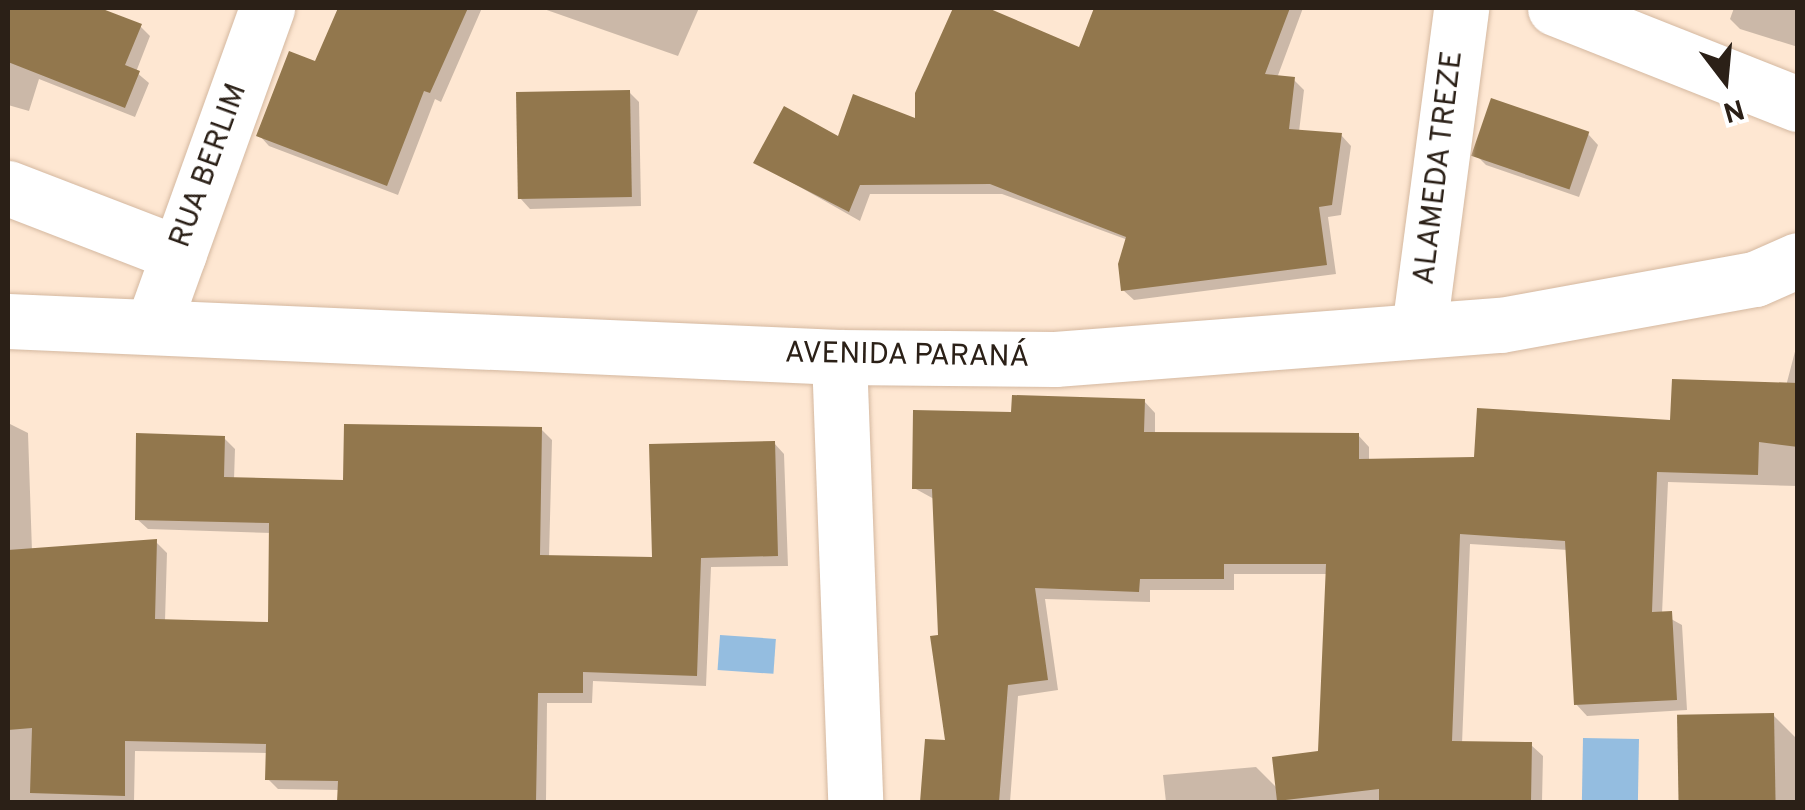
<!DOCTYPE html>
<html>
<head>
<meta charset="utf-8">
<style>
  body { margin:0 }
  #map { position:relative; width:1805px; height:810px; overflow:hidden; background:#fee7d2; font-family:Overpass,sans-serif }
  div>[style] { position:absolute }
  .water>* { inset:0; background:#94bde0; transform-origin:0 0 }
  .shadow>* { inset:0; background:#0003 }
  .building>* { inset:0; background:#92774d; transform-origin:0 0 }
  .roads { filter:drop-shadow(0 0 2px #d4b8a0) drop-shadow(0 0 2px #d4b8a0) }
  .minor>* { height:55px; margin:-27.5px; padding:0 27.5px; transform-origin:27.5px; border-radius:27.5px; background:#fff }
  span { translate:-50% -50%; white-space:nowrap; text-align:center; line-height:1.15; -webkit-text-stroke:10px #fff; paint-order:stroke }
  .street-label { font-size:30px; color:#2b2017 }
  .frame { position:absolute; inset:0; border:10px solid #2b2017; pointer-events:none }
  .north { position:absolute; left:1675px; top:30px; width:100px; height:100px; -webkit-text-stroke:8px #fff; paint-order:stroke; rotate:164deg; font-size:28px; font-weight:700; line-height:40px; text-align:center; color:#2b2017 }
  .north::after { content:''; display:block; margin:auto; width:35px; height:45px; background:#2b2017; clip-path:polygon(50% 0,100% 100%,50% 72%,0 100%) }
</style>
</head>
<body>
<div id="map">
  <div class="water">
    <div style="left:720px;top:635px;width:56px;height:35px;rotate:4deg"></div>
    <div style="left:1583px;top:738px;width:56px;height:64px;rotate:1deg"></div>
  </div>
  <div class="shadow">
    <div style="clip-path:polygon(8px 8px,78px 16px,81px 8px,93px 8px,140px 26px,150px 36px,136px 72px,149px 83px,135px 117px,39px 79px,29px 111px,8px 105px)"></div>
    <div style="clip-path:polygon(341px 8px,482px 8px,441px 102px,435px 99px,398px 195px,269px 146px,259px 135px,317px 64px)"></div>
    <div style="clip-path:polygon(541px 8px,699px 8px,678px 56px)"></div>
    <div style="clip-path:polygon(956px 8px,982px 8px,1081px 51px,1097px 8px,1303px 8px,1277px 78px,1294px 80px,1304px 90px,1299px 132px,1341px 135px,1351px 146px,1341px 215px,1328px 217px,1336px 274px,1134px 300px,1123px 290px,1128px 240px,1002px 194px,870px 194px,860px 221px,756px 162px,918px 121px,917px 94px)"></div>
    <div style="clip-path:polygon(1734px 8px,1798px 8px,1798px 47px,1740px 29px,1730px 19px)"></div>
    <div style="clip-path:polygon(629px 92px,639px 102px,641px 206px,530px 209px,520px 198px)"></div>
    <div style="clip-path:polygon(1588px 134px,1598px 145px,1579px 197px,1486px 165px,1476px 155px)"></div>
    <div style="clip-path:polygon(1798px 340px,1798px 486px,1668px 482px,1662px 614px,1682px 625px,1687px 710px,1587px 716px,1576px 704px,1568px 550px,1470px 544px,1462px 744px,1531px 745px,1543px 756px,1542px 802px,1283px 802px,1277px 796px,1277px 802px,1166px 802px,1163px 775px,1256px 767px,1278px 789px,1321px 754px,1328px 574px,1234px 574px,1234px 590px,1150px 590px,1150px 602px,1045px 599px,1058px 690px,1018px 696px,1010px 802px,923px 802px,927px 742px,948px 743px,934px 499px,914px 488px,1014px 415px,1144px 401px,1155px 413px,1155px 435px,1358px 435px,1369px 447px,1369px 461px,1476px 460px,1672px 422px,1786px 386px)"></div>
    <div style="clip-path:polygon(8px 423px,28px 433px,32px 551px,156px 542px,167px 553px,165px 621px,270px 624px,272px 533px,148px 529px,137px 519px,224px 438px,235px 449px,234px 480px,345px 482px,541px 429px,552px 440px,549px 558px,654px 560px,774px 443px,784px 454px,788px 566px,711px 567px,706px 686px,593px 681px,592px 703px,547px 703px,546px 802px,339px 802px,340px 790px,278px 789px,268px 779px,268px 753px,135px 751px,134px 802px,8px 802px)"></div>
    <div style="clip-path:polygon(1773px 715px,1798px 740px,1798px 802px,1682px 802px,1680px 718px)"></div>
  </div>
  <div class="building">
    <div style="clip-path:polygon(8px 8px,100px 8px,142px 24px,125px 65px,140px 71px,125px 108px,8px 62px)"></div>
    <div style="clip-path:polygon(338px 8px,468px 8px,430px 93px,424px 91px,387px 186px,256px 136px,289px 51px,315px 61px)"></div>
    <div style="clip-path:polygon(953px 8px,988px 8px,1079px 47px,1094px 8px,1290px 8px,1265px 74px,1295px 77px,1289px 129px,1342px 133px,1332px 205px,1319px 207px,1327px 265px,1121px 291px,1118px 264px,1126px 237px,990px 184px,860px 185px,849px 212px,753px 163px,784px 106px,838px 136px,853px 94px,915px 118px,915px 93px)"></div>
    <div style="left:630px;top:90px;width:107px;height:114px;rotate:89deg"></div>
    <div style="left:1491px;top:98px;width:104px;height:61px;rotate:19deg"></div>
    <div style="clip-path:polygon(1672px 379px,1798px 383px,1798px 447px,1759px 442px,1758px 475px,1657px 472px,1652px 612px,1672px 611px,1677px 700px,1574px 705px,1565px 541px,1460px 534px,1452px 741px,1532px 742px,1531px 802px,1379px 802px,1379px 789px,1277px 801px,1272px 757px,1318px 751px,1326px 564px,1224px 564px,1224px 579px,1140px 579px,1139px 592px,1035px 588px,1048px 680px,1008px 685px,999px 802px,920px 802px,925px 739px,945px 740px,930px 636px,938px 635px,932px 489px,912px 489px,913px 410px,1011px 412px,1012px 395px,1145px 399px,1144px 432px,1359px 433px,1359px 459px,1474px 457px,1477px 408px,1670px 420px)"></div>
    <div style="clip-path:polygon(344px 424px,542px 427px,540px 555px,652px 557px,649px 444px,775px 441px,778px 556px,701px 558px,697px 676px,583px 672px,583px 693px,538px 693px,536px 802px,337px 802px,338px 781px,265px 780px,266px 744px,125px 741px,125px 796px,30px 793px,32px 728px,8px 730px,8px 550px,157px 539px,155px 619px,268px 622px,269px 523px,135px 520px,136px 433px,225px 436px,224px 477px,343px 480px)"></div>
    <div style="left:1774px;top:713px;width:89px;height:97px;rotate:89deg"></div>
  </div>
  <div class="roads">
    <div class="minor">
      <div style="left:1555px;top:8px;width:261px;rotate:21.6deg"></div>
      <div style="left:8px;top:188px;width:183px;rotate:21.1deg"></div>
      <div style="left:8px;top:321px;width:832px;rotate:2.48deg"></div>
      <div style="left:839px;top:357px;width:216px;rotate:0.5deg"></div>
      <div style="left:1055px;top:359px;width:447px;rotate:-4.4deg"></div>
      <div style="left:1501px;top:325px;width:258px;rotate:-10.3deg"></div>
      <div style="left:1755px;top:279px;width:47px;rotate:-23.8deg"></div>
      <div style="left:153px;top:325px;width:337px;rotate:-70.2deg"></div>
      <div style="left:1419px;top:329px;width:324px;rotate:-82.5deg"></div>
      <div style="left:839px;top:357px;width:445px;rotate:87.9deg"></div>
    </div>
  </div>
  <div class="street-label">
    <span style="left:210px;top:166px;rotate:-70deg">RUA BERLIM</span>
    <span style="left:1440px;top:168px;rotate:-83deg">ALAMEDA TREZE</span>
    <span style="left:907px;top:357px;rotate:1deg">AVENIDA PARANÁ</span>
  </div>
  <div class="frame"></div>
  <div class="north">N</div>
</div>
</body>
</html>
